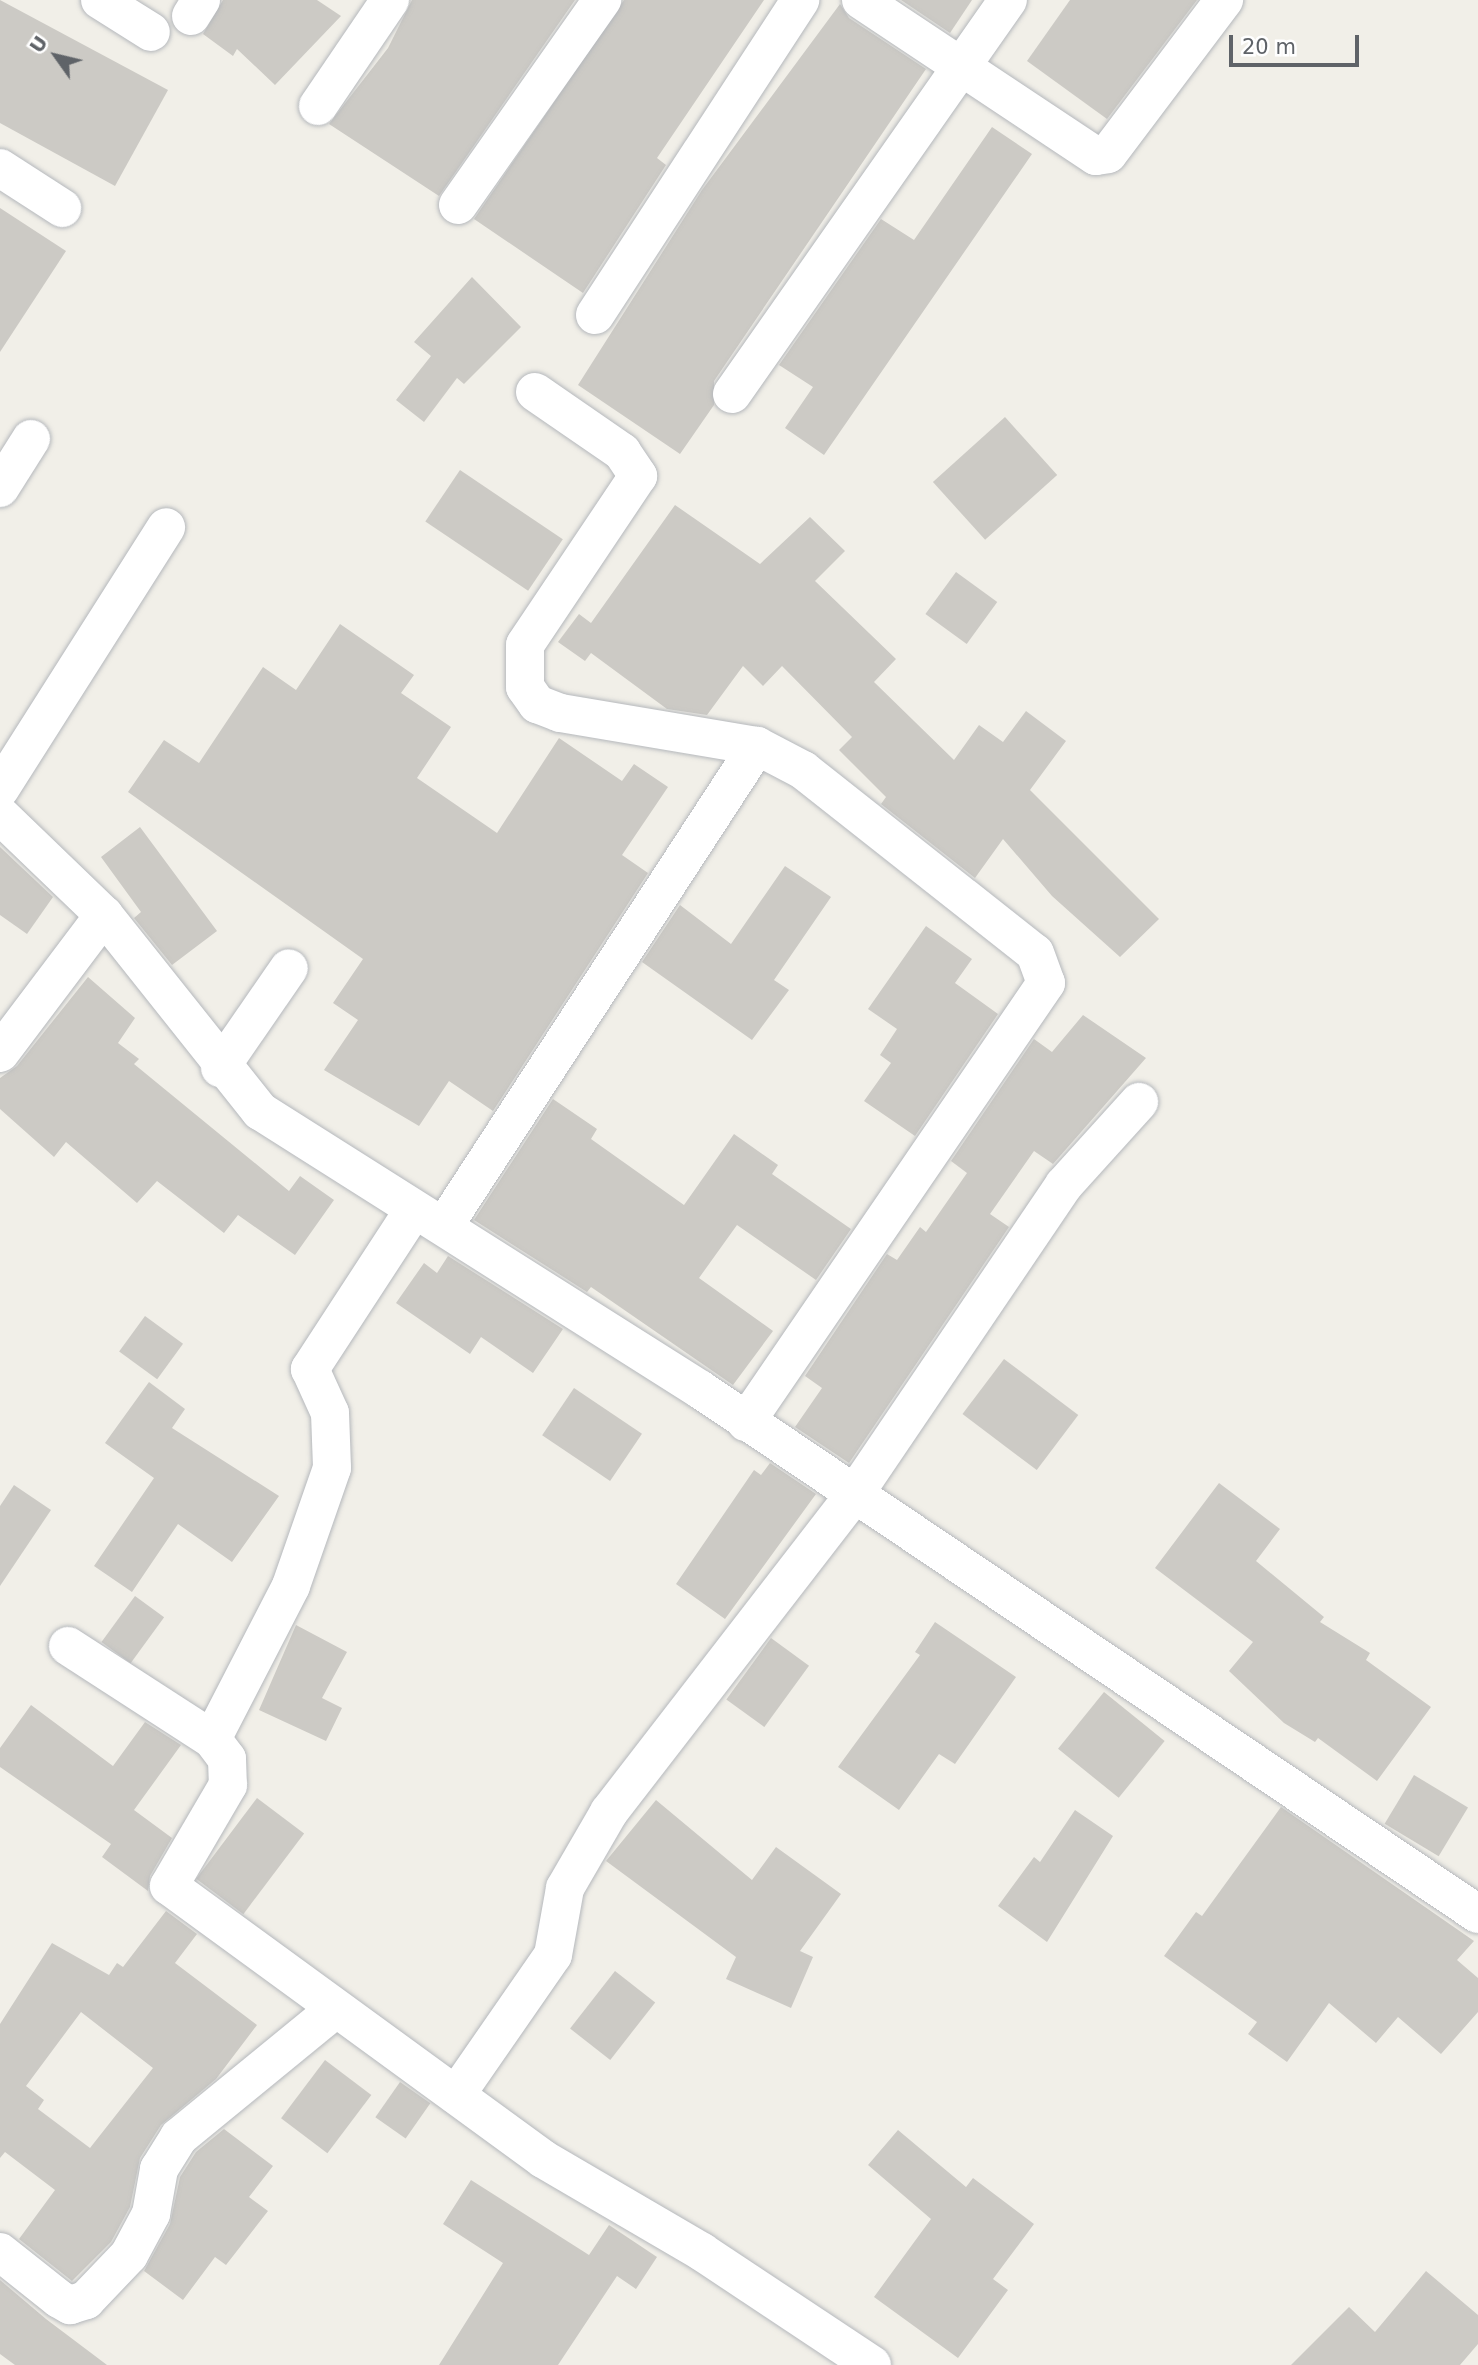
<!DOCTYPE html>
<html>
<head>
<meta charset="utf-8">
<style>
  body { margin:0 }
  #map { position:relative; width:1478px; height:2365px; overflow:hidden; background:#f1efe8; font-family:"DejaVu Sans",sans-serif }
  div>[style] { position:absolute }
  .building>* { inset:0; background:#cccac5; transform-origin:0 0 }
  .roads { filter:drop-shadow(0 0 2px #b5b8bc) drop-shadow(0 0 2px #b5b8bc) }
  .minor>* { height:38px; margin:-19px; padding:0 19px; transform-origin:19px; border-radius:19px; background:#fff }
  span { translate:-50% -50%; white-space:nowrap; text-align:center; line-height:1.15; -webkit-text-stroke:5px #fff; paint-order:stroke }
  .north { position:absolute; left:21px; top:21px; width:70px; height:70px; -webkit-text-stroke:5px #fff; paint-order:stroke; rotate:304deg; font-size:19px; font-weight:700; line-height:28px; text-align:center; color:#5f6368 }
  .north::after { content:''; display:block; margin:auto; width:24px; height:32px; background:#5f6368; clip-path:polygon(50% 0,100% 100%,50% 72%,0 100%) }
  .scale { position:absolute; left:1229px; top:35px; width:130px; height:32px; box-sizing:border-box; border:4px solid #5f6368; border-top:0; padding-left:9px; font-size:21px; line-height:24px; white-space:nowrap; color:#5f6368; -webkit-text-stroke:5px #fff; paint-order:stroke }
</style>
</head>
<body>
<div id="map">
  <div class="building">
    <div style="clip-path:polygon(0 0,168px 90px,115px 186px,0 123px)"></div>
    <div style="clip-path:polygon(223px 0,317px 0,341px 16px,275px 85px,237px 49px,233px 56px,203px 34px)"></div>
    <div style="clip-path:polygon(412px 0,575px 0,439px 196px,329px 124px,388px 48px)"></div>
    <div style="clip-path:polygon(624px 0,764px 0,657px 158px,666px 165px,583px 293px,474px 219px)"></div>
    <div style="clip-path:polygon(901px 0,972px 0,950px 33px)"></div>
    <div style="clip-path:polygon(1070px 0,1197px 0,1107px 119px,1027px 61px)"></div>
    <div style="clip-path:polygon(840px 4px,849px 18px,926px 69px,714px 381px,714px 405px,680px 454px,578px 385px,702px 190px)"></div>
    <div style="clip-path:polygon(992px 127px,1032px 154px,824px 455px,785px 428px,813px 387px,779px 365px,881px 219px,914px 240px)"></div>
    <div style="clip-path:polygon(0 208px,66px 251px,0 352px)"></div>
    <div style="clip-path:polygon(472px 277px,521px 327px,464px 384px,457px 378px,424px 422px,396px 400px,431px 356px,414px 342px)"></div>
    <div style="left:1005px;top:417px;width:78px;height:97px;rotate:48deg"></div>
    <div style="left:460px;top:470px;width:124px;height:62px;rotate:34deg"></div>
    <div style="clip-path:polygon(675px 505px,760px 564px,810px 517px,845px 551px,815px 581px,896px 659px,874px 682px,954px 760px,979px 725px,1003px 742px,1026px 711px,1066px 741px,1030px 790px,1159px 919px,1120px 957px,1052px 896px,1003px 839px,975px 878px,881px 804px,886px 797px,839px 750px,852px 737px,782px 666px,763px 686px,743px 666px,707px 715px,667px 709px,591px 653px,585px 661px,558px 642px,579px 614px,591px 623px)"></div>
    <div style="left:956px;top:572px;width:51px;height:52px;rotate:36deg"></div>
    <div style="clip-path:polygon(340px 624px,414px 675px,401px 693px,451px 727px,417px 778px,497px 833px,559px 738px,622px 781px,634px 764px,668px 787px,622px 855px,648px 873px,493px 1111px,449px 1081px,419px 1126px,324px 1070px,358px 1020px,333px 1003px,363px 959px,128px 792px,164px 740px,199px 763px,263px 667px,296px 690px)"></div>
    <div style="clip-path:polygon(140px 827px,217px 931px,172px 965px,134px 918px,141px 912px,101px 857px)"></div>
    <div style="clip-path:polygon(0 847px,53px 897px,27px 934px,0 915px)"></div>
    <div style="clip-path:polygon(785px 866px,831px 897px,774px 980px,789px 990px,752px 1040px,642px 962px,680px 905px,731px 944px)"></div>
    <div style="clip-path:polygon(926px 926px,972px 959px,955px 983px,998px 1014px,915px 1136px,864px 1101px,891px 1063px,880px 1055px,897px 1029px,868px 1009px)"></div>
    <div style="clip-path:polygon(88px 977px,135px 1018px,118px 1043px,139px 1059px,134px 1064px,289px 1191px,300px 1176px,334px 1200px,295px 1255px,238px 1215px,224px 1233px,157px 1181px,137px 1203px,66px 1142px,54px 1157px,0 1109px,0 1078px,17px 1066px)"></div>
    <div style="clip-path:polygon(1083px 1015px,1146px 1058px,1053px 1164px,1034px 1151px,990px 1214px,1009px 1227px,849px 1463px,795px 1427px,822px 1388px,805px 1376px,887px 1254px,897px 1260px,920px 1227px,926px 1232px,967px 1173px,951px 1161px,1034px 1039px,1052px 1052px)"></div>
    <div style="clip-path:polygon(553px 1099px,597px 1129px,591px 1139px,684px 1205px,734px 1134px,778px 1165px,772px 1174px,851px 1229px,816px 1280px,737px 1225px,699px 1278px,773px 1331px,733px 1385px,591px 1287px,587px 1292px,474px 1220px)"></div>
    <div style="clip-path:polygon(448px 1256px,563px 1329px,533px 1373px,481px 1337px,470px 1354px,396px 1303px,424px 1263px,437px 1273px)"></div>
    <div style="left:145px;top:1316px;width:47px;height:44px;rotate:36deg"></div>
    <div style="left:1004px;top:1359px;width:93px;height:69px;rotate:37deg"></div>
    <div style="clip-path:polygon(149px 1382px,185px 1409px,172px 1428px,279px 1496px,232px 1562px,178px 1524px,132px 1592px,94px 1566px,154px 1478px,105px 1443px)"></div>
    <div style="left:574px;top:1388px;width:82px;height:57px;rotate:34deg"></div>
    <div style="clip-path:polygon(770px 1463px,816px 1494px,725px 1619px,676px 1584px,754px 1470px,761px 1475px)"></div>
    <div style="clip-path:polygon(1219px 1483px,1280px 1529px,1256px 1561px,1324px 1617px,1320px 1622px,1370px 1653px,1366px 1660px,1431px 1707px,1377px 1781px,1318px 1738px,1315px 1742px,1284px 1723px,1229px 1671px,1253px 1642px,1155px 1568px)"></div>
    <div style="clip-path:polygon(14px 1485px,51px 1510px,0 1586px,0 1506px)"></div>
    <div style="left:135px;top:1596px;width:36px;height:57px;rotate:36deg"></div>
    <div style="clip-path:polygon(935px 1622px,1016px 1677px,955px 1764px,939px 1754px,899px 1810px,838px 1767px,920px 1655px,915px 1652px)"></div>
    <div style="clip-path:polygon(296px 1625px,347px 1652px,322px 1698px,342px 1708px,326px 1741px,259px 1710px)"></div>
    <div style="left:771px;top:1638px;width:47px;height:76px;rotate:36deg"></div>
    <div style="left:1104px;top:1692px;width:78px;height:73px;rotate:39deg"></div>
    <div style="clip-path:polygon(31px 1705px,113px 1766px,145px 1722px,181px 1745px,134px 1810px,172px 1838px,150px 1876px,148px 1891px,102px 1857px,111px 1844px,0 1767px,0 1748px)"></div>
    <div style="left:1414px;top:1775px;width:63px;height:57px;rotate:31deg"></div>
    <div style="left:257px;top:1798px;width:59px;height:101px;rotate:37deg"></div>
    <div style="clip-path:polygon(656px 1800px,752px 1880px,776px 1847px,841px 1894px,800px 1951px,813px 1957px,791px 2008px,726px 1979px,736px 1957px,606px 1861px)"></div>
    <div style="clip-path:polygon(1281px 1807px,1474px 1941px,1457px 1960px,1478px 1978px,1478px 2012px,1441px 2054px,1398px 2017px,1376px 2043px,1329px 2003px,1287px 2062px,1248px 2034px,1257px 2022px,1164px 1956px,1196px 1912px,1202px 1916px)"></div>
    <div style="clip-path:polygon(1075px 1810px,1113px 1836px,1047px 1942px,998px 1906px,1034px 1857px,1040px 1862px)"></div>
    <div style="clip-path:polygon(evenodd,166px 1911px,197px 1934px,175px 1963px,257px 2025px,216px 2079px,161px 2125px,140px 2158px,130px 2207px,111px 2242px,72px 2281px,19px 2239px,55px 2190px,5px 2152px,0 2158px,0 2024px,52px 1943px,109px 1975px,117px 1963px,123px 1967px,166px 1911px,81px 2012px,153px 2068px,90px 2148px,38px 2109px,44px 2100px,26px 2086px,81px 2012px)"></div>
    <div style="left:615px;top:1971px;width:51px;height:73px;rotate:38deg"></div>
    <div style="left:325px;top:2060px;width:58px;height:73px;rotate:37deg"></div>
    <div style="left:400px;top:2082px;width:37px;height:43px;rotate:35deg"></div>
    <div style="clip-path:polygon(224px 2129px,273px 2166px,249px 2197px,268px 2211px,226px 2265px,215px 2257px,183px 2300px,144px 2271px,170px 2224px,180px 2177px,196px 2152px)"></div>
    <div style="clip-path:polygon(898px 2130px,966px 2187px,973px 2178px,1034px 2224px,993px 2279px,1008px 2290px,958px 2358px,874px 2297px,931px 2219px,868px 2165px)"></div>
    <div style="clip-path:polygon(471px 2180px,589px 2255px,609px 2225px,657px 2257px,636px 2289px,617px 2276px,558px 2365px,439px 2365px,503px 2263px,443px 2224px)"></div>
    <div style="clip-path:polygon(1426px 2271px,1478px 2315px,1478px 2344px,1460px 2365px,1291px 2365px,1349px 2307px,1375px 2332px)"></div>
    <div style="clip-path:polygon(0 2280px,46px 2319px,107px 2365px,15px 2365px,0 2354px)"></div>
  </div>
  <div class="roads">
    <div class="minor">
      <div style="left:100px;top:0;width:60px;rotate:32.1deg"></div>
      <div style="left:861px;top:0;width:282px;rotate:33.6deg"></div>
      <div style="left:1096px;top:156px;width:12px;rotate:-9deg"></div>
      <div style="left:1108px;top:154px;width:193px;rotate:-53deg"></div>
      <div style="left:191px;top:16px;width:19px;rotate:-58deg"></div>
      <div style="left:318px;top:106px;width:128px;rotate:-55.8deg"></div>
      <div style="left:0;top:168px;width:74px;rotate:32.8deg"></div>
      <div style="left:458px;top:205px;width:251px;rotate:-54.9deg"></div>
      <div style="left:595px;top:315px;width:376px;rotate:-56.9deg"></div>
      <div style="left:535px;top:392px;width:106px;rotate:34.6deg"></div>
      <div style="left:622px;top:452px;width:29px;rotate:56deg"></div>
      <div style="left:638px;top:476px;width:203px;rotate:123.8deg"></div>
      <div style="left:525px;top:645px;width:42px;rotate:90deg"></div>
      <div style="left:525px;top:687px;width:21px;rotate:55deg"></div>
      <div style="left:537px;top:704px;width:25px;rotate:21deg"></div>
      <div style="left:560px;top:713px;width:200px;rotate:9.5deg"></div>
      <div style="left:732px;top:394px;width:481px;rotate:-55deg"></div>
      <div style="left:0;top:488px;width:58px;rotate:-57.7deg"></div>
      <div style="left:0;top:789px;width:310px;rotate:-57.6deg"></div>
      <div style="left:0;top:815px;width:144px;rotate:43.9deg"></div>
      <div style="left:104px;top:915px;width:251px;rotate:51.5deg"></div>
      <div style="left:260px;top:1111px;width:522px;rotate:32.32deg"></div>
      <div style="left:701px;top:1390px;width:937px;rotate:34deg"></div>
      <div style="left:0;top:1053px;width:173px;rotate:-53deg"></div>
      <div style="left:220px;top:1068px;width:121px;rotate:-55.4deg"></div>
      <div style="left:413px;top:1211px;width:189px;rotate:123.1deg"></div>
      <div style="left:310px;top:1369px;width:48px;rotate:65.6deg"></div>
      <div style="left:330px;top:1413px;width:55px;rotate:87.9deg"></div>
      <div style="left:332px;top:1468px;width:125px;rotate:109.2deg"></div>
      <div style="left:291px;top:1586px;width:172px;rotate:117.3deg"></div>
      <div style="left:212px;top:1739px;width:25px;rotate:53deg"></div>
      <div style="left:227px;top:1759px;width:26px;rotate:88deg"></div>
      <div style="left:228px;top:1785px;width:117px;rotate:120.3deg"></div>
      <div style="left:169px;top:1886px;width:463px;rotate:36.1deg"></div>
      <div style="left:543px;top:2159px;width:184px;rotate:30.3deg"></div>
      <div style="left:702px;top:2252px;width:204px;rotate:33.6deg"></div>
      <div style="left:444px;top:1226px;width:573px;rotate:-56.89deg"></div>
      <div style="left:757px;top:746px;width:52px;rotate:27.6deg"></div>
      <div style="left:803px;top:770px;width:295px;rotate:38.3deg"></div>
      <div style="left:1035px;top:953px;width:32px;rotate:70deg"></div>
      <div style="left:1046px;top:983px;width:532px;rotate:124.35deg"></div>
      <div style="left:68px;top:1646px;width:171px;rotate:32.9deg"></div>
      <div style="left:456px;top:2095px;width:170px;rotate:-55.3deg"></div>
      <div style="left:553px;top:1955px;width:68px;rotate:-79.8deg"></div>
      <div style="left:565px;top:1888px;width:88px;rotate:-59.9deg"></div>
      <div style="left:609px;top:1812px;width:401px;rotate:-52.3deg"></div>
      <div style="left:854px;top:1495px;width:374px;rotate:-55.9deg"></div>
      <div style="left:1064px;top:1185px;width:112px;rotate:-47.9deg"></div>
      <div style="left:0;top:2252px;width:75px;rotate:38.5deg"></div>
      <div style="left:59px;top:2299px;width:13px;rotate:29deg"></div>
      <div style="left:70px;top:2305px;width:17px;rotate:-17deg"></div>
      <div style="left:86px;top:2300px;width:62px;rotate:-46.3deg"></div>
      <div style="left:129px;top:2255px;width:47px;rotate:-61.8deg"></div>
      <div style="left:151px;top:2214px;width:46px;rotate:-79.9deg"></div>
      <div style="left:159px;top:2169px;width:38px;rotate:-58deg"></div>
      <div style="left:179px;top:2137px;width:200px;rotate:-39.3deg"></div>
    </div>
  </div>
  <div class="north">U</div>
  <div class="scale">20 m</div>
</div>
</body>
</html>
